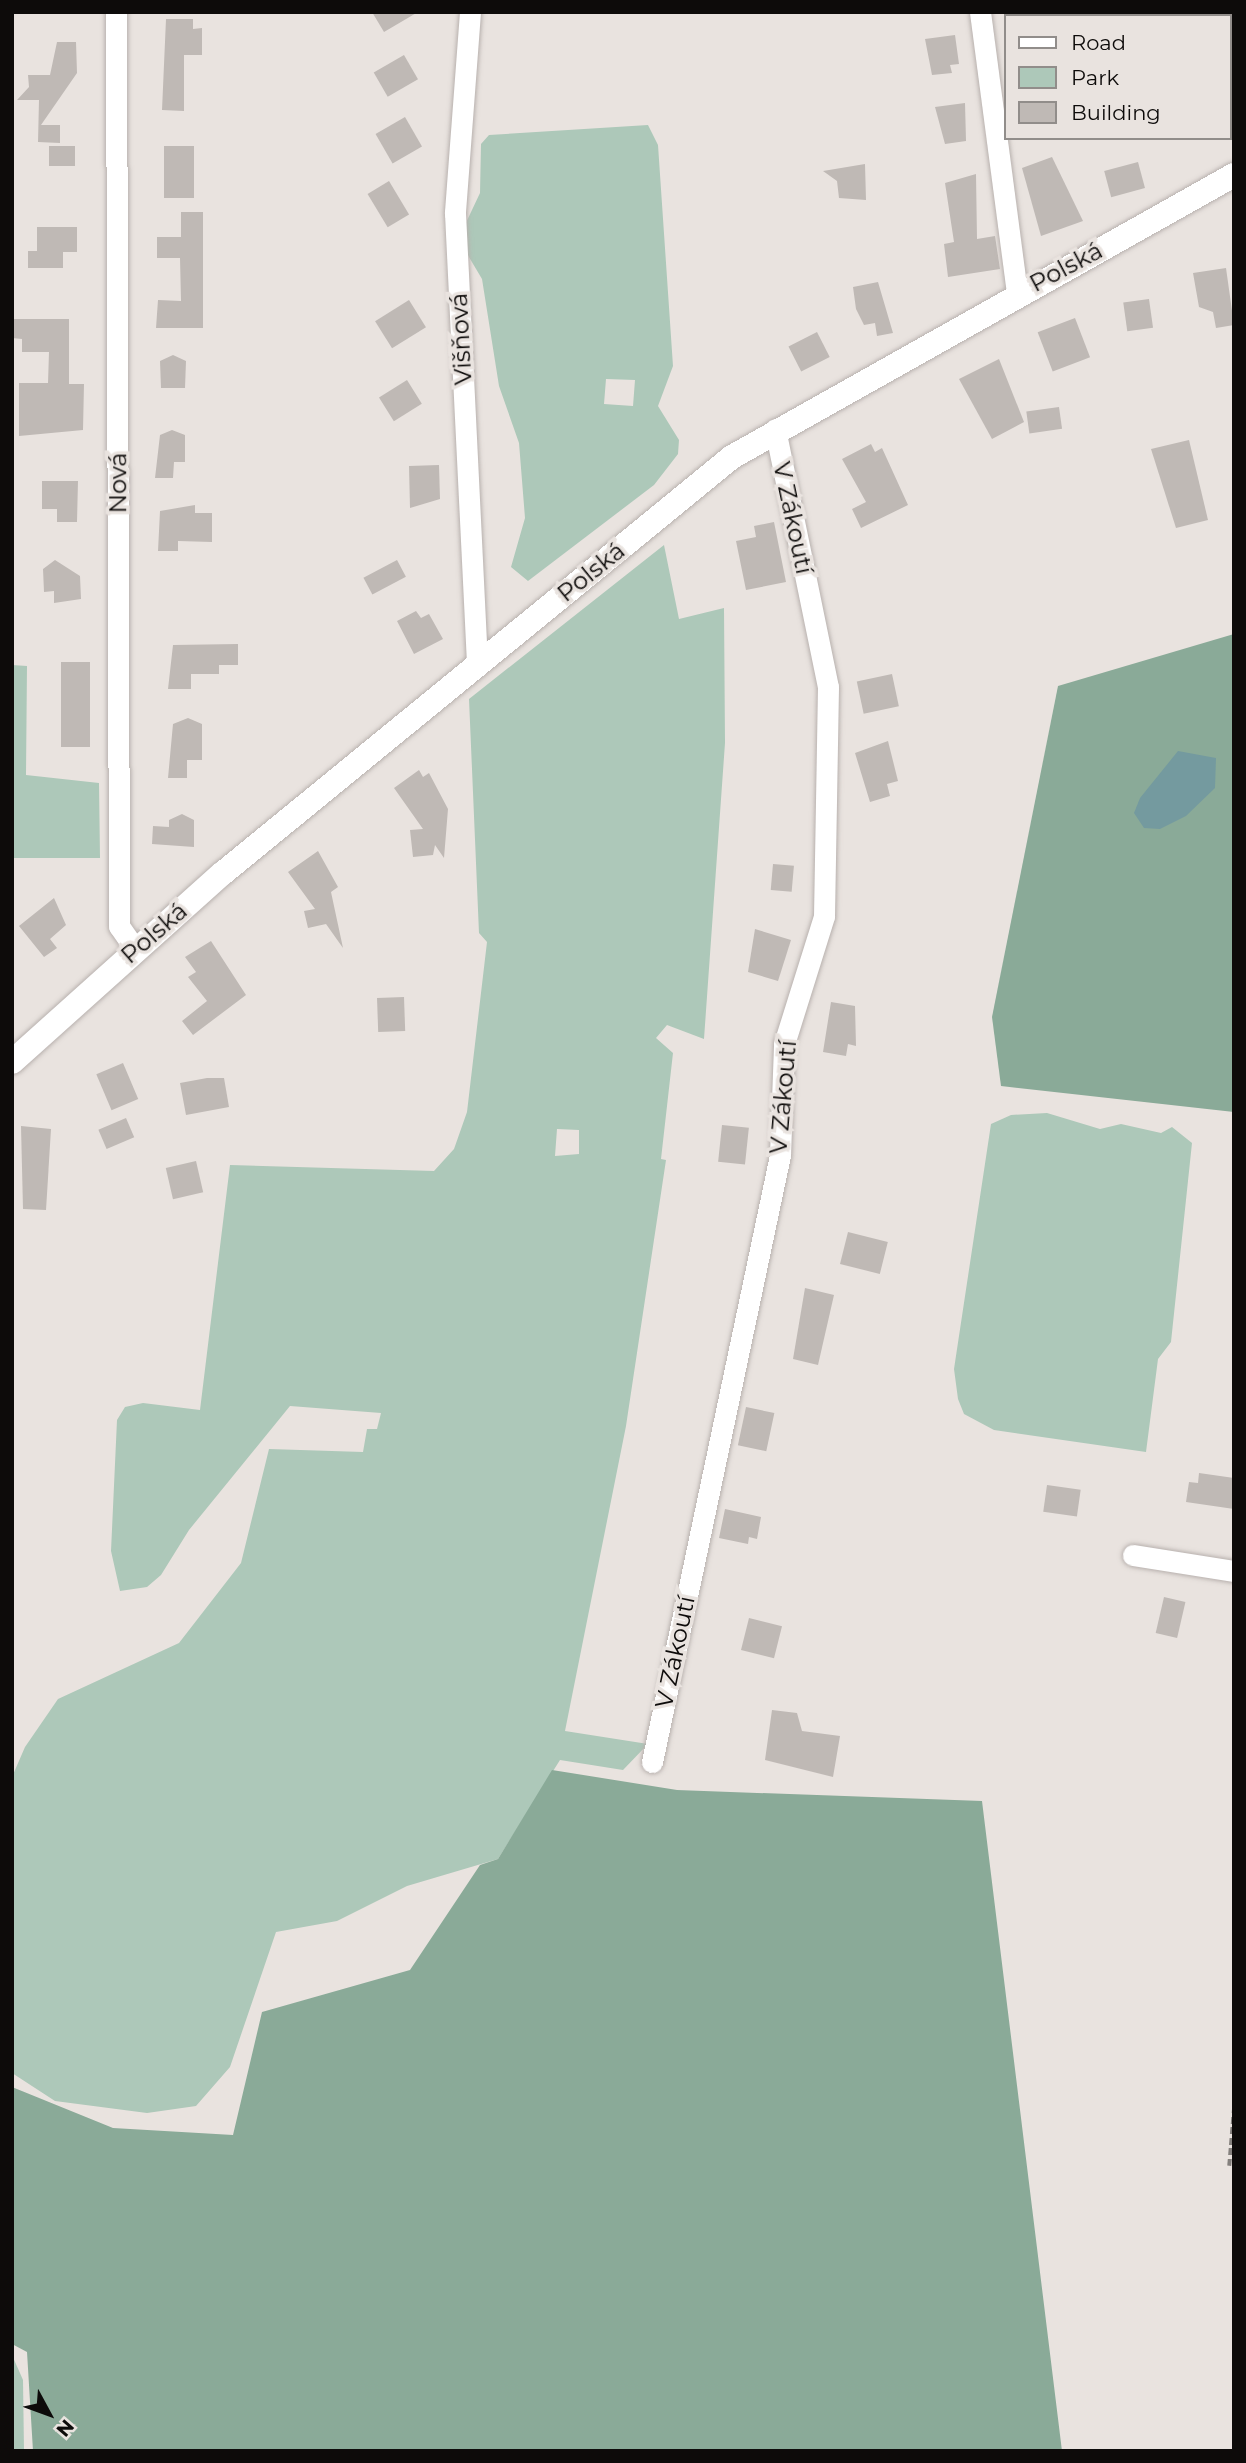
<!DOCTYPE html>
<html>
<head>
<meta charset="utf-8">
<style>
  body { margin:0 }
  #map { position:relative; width:1246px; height:2463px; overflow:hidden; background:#e9e3df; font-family:Montserrat,sans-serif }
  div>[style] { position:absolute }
  .green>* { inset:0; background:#adc8b9 }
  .forest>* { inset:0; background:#8aaa98 }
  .water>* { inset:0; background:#749a9f }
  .building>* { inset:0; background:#bfb9b5; transform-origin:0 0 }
  .path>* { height:3.5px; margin-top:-1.75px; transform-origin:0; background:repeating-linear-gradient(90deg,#84807d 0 7px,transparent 0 10.5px) }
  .roads { filter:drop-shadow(0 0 2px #b8b1ae) drop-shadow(0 0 2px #b8b1ae) }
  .minor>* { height:21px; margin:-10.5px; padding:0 10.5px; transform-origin:10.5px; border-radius:10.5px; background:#fff }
  .tertiary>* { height:24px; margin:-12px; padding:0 12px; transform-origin:12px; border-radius:12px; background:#fff }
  span { translate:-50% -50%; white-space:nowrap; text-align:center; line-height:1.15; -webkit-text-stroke:7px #e9e3df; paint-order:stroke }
  .street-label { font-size:24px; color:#0d0b0a }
  .frame { position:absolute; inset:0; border:14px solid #0d0b0a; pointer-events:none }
  .legend { position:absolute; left:1004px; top:14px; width:228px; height:126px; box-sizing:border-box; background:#e9e3df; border:2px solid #918d8a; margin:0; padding:9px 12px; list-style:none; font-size:21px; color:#0d0b0a }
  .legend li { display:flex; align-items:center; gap:14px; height:35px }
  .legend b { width:35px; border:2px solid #918d8a }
  .north { position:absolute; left:14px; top:2379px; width:70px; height:70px; -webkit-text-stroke:5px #e9e3df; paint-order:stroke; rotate:131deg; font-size:19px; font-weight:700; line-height:28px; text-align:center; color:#0d0b0a }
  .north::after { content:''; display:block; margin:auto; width:24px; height:32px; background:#0d0b0a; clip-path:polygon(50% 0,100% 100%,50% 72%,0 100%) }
</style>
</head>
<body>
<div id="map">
  <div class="green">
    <div style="clip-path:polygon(evenodd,648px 125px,658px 145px,673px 366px,658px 406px,679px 440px,678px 454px,654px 485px,528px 581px,511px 567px,525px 518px,519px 443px,499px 386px,482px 279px,463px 247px,463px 229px,480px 193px,481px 144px,489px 135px,648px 125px,606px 379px,635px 380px,633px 406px,604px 404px,606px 379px)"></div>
    <div style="clip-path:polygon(evenodd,664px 545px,679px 619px,724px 608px,725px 743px,704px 1039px,667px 1025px,656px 1038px,673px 1053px,661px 1159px,666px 1160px,626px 1426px,565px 1731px,648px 1744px,623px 1770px,560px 1760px,498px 1859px,407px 1886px,337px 1921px,276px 1932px,230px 2067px,196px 2106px,147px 2113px,55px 2101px,12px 2073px,12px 1777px,25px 1747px,58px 1699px,179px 1643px,241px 1563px,269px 1449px,363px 1452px,367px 1429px,377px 1429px,381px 1413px,290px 1406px,189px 1530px,161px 1575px,147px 1587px,120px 1591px,111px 1551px,117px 1420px,125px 1407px,143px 1403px,200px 1410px,230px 1165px,434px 1171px,454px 1149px,467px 1112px,487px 942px,479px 933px,469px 699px,664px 545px,557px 1129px,579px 1130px,579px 1154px,555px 1156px,557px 1129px)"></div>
    <div style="clip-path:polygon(12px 665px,27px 666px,26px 775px,99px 783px,100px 858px,12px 858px)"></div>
    <div style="clip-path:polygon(1047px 1113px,1100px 1129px,1121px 1124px,1161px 1133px,1172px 1127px,1192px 1143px,1171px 1342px,1158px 1359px,1146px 1452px,994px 1430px,964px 1414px,958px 1399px,954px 1369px,991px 1124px,1011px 1115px)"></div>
    <div style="clip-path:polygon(12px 2355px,23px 2380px,24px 2451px,12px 2451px)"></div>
  </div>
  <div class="forest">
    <div style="clip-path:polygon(1234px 634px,1234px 1112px,1001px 1086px,992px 1017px,1058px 686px)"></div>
    <div style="clip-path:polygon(552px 1770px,677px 1790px,982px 1801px,1062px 2451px,33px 2451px,27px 2352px,12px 2344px,12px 2087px,113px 2128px,233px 2135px,262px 2012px,410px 1970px,480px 1865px,498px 1859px)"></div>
  </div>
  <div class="water">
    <div style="clip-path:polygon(1178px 751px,1216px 758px,1215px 788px,1186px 816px,1160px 829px,1144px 828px,1134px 813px,1140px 798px)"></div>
  </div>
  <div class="building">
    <div style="clip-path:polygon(372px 12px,418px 12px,384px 32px)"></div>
    <div style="clip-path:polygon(166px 19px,193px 19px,193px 29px,202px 28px,202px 55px,184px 55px,184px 111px,162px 110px)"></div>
    <div style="clip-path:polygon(955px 35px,959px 64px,950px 65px,952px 73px,932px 75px,925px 39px)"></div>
    <div style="clip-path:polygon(57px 42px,76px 42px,77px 73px,41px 125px,60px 125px,60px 143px,38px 142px,39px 100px,17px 100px,29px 87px,28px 75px,50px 75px)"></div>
    <div style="left:404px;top:55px;width:28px;height:35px;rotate:60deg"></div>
    <div style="clip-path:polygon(965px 103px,966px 141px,945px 144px,935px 107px)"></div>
    <div style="left:405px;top:117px;width:34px;height:34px;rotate:60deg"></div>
    <div style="left:49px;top:146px;width:26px;height:20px"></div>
    <div style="left:164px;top:146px;width:30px;height:52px"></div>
    <div style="clip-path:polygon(1052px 157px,1083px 221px,1041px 236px,1022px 168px)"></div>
    <div style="left:1138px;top:162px;width:27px;height:35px;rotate:75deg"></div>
    <div style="clip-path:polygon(865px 164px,866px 200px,839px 198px,837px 181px,823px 171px)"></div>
    <div style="clip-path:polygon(976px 174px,977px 239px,995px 236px,1000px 269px,948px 277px,944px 244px,954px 242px,945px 183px)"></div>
    <div style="left:389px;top:181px;width:39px;height:25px;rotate:59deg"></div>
    <div style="clip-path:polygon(181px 212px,203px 212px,203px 328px,156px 328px,158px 300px,181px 301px,180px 258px,157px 258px,157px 237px,181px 237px)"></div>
    <div style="clip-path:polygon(37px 227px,77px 227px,77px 252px,63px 252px,63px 268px,28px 268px,28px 251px,37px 251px)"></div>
    <div style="clip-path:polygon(1226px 268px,1234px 325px,1216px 328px,1213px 312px,1199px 307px,1193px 273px)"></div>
    <div style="clip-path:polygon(878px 282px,893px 333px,877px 336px,875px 323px,864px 325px,856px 309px,853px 287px)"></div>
    <div style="left:1149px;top:299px;width:29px;height:26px;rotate:82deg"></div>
    <div style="left:409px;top:300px;width:32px;height:40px;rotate:58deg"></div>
    <div style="left:1075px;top:318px;width:42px;height:40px;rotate:69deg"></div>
    <div style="clip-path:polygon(12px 319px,69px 319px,69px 384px,84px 384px,83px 430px,19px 436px,19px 383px,48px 383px,49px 352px,22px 352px,22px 339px,12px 338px)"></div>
    <div style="left:817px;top:332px;width:28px;height:32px;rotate:63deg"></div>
    <div style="clip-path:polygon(173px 355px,186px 361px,185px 388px,161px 388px,160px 361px)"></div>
    <div style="clip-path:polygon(999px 359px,1024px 422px,992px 439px,959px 379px)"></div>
    <div style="left:407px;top:380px;width:28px;height:33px;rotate:58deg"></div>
    <div style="left:1059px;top:407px;width:22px;height:33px;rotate:82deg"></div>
    <div style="clip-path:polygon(172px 430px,185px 435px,185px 462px,174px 462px,173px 478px,155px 478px,160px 435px)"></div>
    <div style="clip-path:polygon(1189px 440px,1208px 520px,1176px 528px,1151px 449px)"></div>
    <div style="clip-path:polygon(871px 444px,875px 452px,882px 448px,908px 505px,861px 528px,852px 509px,866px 502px,842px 459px)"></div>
    <div style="clip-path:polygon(439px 465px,440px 499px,410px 508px,409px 466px)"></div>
    <div style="clip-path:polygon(42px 481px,78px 481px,77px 522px,57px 522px,57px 509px,42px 509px)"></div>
    <div style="clip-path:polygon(195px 505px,195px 513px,212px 513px,212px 542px,178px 541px,178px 551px,158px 551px,160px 511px)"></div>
    <div style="clip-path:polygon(774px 522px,786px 582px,746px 590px,736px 541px,756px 537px,754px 526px)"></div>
    <div style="clip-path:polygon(55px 560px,80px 576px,81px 599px,54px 603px,54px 591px,44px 592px,43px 569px)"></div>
    <div style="left:397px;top:560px;width:19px;height:38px;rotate:62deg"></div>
    <div style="clip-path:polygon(416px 611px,421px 618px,429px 614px,443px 639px,414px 654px,397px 621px)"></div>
    <div style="clip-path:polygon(238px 644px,238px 665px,219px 665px,219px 674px,191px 674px,191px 689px,168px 689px,173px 645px)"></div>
    <div style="left:61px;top:662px;width:29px;height:85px"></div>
    <div style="left:892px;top:674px;width:33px;height:36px;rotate:78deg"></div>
    <div style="clip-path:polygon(188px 718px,202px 724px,202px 760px,187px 760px,187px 778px,168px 778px,173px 724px)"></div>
    <div style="clip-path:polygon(888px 741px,898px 781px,887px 784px,890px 796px,870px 802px,855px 753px)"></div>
    <div style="clip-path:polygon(419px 770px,423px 777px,429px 773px,448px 809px,444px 858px,435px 845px,433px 855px,413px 857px,410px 830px,423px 829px,394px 788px)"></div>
    <div style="clip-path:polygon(182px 814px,194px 820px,194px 847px,152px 844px,153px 826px,169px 827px,169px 820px)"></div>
    <div style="clip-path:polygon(318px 851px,338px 887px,331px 892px,343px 948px,326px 924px,308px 928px,304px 911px,315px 909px,288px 872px)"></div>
    <div style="left:773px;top:864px;width:21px;height:26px;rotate:5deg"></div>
    <div style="clip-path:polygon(54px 898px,66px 925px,50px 939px,57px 948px,44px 957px,19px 926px)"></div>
    <div style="clip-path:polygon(755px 929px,791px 940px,778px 981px,748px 972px)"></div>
    <div style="clip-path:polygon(211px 941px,246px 995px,193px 1035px,182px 1021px,207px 1001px,188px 977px,196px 972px,185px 957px)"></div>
    <div style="left:404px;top:997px;width:34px;height:27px;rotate:88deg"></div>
    <div style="clip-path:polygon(831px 1002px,855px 1006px,856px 1046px,848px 1044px,846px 1056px,823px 1052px)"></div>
    <div style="left:123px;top:1063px;width:39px;height:29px;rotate:67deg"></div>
    <div style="clip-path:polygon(207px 1078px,224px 1078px,229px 1107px,186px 1115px,180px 1083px)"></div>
    <div style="left:126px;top:1118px;width:21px;height:30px;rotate:67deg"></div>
    <div style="left:722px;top:1125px;width:27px;height:37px;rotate:6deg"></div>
    <div style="clip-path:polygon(21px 1126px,51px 1129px,46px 1210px,23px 1209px)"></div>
    <div style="left:196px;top:1161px;width:32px;height:31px;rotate:77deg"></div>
    <div style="left:848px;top:1232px;width:41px;height:33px;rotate:14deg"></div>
    <div style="clip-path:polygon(805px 1288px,834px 1295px,818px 1365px,793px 1359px)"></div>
    <div style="left:746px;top:1407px;width:29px;height:39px;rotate:12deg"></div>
    <div style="clip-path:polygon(1199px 1473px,1234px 1478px,1234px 1509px,1186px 1502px,1189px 1482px,1198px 1483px)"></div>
    <div style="left:1047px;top:1485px;width:34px;height:27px;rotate:8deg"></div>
    <div style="clip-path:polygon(725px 1509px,761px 1517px,757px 1539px,749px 1537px,748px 1544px,719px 1538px)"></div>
    <div style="left:1164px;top:1597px;width:22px;height:37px;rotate:13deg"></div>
    <div style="left:749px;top:1618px;width:34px;height:33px;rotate:14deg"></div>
    <div style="clip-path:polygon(772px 1710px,797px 1713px,802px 1731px,840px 1736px,833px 1777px,765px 1760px)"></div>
  </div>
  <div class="path">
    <div style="left:1229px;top:2166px;width:59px;rotate:-85.2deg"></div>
  </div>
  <div class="roads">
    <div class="minor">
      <div style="left:116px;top:12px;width:914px;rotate:89.81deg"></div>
      <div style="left:119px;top:926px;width:28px;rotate:55deg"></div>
      <div style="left:470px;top:12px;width:202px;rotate:94.3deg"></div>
      <div style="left:455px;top:213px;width:454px;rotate:87.2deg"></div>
      <div style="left:980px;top:12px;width:284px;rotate:82.5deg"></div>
      <div style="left:1133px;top:1555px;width:102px;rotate:9deg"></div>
      <div style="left:652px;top:1762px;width:620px;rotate:-78.09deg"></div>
      <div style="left:780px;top:1155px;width:111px;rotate:-87.9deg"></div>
      <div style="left:784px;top:1044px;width:134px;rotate:-72.6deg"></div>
      <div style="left:824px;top:916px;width:229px;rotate:-89deg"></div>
      <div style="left:828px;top:687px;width:263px;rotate:-101.6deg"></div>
    </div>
    <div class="tertiary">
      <div style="left:12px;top:1062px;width:283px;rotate:-41.9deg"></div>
      <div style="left:223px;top:873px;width:657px;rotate:-39.26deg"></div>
      <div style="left:732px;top:457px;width:576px;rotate:-29.33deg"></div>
    </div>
  </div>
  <div class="street-label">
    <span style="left:1066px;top:267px;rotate:-28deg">Polská</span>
    <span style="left:461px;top:339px;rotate:-93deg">Višňová</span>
    <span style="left:118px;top:483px;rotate:-90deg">Nová</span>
    <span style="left:793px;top:518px;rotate:78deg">V Zákoutí</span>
    <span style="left:591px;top:572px;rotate:-39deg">Polská</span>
    <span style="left:154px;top:933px;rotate:-41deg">Polská</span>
    <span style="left:783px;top:1097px;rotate:-85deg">V Zákoutí</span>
    <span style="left:675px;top:1652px;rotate:-78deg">V Zákoutí</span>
  </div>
  <div class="frame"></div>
  <ul class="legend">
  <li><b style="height:9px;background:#fff"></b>Road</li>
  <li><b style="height:19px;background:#adc8b9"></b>Park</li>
  <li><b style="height:19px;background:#bfb9b5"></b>Building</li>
  </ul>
  <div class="north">N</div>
</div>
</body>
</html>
